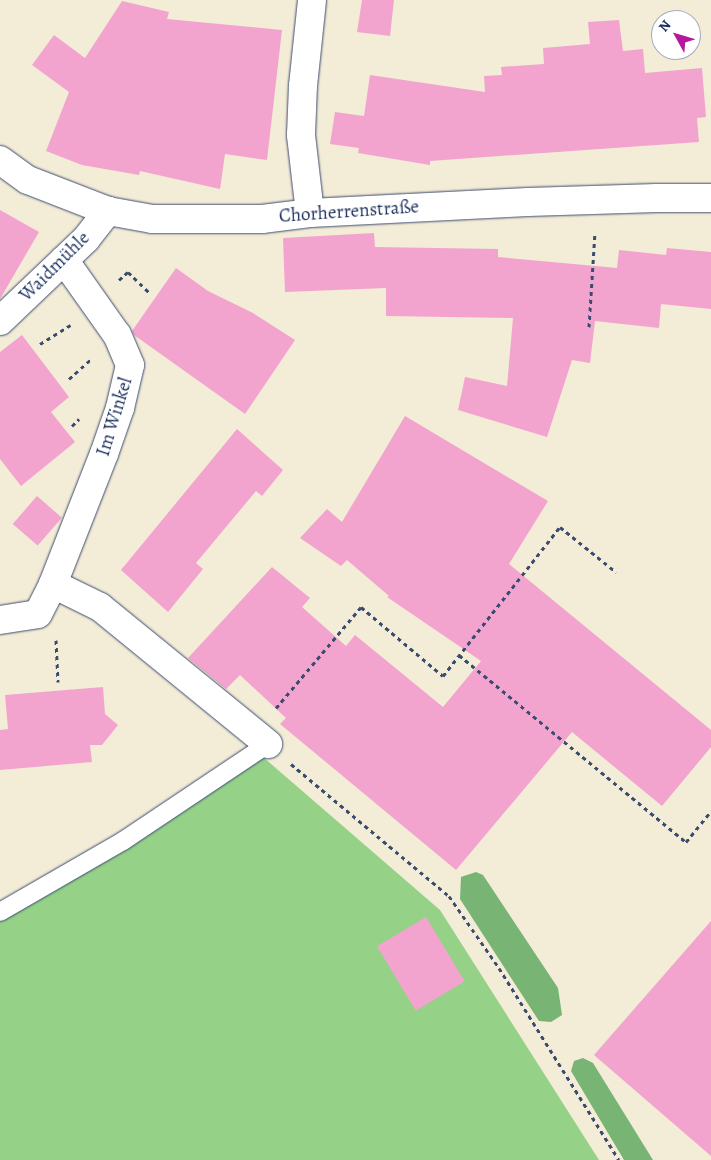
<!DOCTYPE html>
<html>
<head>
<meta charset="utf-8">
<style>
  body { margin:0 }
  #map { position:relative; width:711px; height:1160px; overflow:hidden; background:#f3ecd7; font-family:Alegreya,serif }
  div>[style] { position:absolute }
  .green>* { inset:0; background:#95d287 }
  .forest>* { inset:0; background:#78b474 }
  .building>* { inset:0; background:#f2a4cf; transform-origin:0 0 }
  .path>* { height:3px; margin-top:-1.5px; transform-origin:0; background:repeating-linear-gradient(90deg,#3b4b70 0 4px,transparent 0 8px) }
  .roads { filter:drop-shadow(0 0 1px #3b4b70) drop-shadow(0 0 1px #3b4b70) }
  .lane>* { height:18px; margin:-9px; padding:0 9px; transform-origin:9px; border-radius:9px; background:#fff }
  .street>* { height:28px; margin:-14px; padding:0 14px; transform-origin:14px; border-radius:14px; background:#fff }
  span { translate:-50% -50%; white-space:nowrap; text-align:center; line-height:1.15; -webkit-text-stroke:4.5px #fff; paint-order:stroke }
  .street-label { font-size:19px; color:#1b2f5e }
  .north { position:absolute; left:651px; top:10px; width:50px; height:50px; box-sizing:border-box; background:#fff; border:1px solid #a4acbf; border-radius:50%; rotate:309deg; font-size:14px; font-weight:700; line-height:20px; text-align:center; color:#1b2f5e }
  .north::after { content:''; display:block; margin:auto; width:18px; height:22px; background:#b5179e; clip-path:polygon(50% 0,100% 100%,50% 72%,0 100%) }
</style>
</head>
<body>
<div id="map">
  <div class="green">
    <div style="clip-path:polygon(263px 757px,440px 910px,599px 1160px,0 1160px,0 919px)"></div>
  </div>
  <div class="forest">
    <div style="clip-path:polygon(476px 872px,483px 875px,558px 988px,562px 1015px,551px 1022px,539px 1021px,460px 899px,461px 877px)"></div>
    <div style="clip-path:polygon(583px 1058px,593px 1063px,653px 1160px,624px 1160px,571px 1071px,574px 1061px)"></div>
  </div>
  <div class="building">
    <div style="clip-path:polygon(362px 0,394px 0,390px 36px,357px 32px)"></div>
    <div style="clip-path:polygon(122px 1px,169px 12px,167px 19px,282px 30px,267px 160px,225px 154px,220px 189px,140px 171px,139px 175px,82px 165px,46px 151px,69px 92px,32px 65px,54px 35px,85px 58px)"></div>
    <div style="clip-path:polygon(619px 20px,623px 51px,643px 49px,645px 73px,702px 68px,706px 117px,697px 118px,699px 142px,430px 161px,430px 165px,358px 153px,359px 148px,330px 144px,335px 112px,364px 116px,370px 75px,485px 92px,484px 76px,502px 75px,501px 67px,544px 64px,543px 48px,590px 44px,588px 22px)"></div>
    <div style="clip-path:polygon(0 210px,39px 232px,0 299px)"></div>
    <div style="clip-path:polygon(374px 233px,375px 247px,498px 249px,498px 257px,617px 268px,619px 250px,666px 255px,667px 248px,711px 252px,711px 309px,661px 304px,659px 328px,595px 321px,590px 363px,572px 360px,547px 437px,458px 410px,465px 377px,507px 386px,513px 318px,386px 316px,386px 288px,285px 292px,283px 238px)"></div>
    <div style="clip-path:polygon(176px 268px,208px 291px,253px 313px,295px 340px,245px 414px,134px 335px,132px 331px)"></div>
    <div style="clip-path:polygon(22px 335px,69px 397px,51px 412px,75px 442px,21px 486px,0 459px,0 352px)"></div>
    <div style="clip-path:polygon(405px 416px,548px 501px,509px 564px,711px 730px,711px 747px,662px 806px,572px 732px,456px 870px,280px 724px,286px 718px,240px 675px,226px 689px,188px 658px,272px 567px,310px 598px,302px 607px,346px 646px,355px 635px,443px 707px,481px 661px,387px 597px,389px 596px,347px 560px,341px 566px,300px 538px,327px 509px,342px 522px)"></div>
    <div style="clip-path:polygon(237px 429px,283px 470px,262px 496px,256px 491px,196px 563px,203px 569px,168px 612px,121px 570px)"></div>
    <div style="left:37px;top:496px;width:33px;height:37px;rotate:41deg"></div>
    <div style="clip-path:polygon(103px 687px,105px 714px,118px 725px,102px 745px,90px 745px,92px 762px,0 770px,0 730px,8px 729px,5px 695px)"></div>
    <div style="left:426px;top:917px;width:75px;height:57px;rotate:59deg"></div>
    <div style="clip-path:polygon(711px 921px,711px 1156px,594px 1055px)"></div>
  </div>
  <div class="path">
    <div style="left:119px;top:280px;width:12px;rotate:-42deg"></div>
    <div style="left:128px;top:272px;width:30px;rotate:44deg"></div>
    <div style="left:589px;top:327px;width:95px;rotate:-86.4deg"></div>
    <div style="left:40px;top:344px;width:36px;rotate:-32deg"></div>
    <div style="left:69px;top:379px;width:31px;rotate:-42deg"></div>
    <div style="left:72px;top:426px;width:10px;rotate:-45deg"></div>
    <div style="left:56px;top:640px;width:42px;rotate:87.3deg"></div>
    <div style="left:459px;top:655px;width:294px;rotate:39.5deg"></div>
    <div style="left:686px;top:842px;width:40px;rotate:-51deg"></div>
    <div style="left:276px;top:708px;width:132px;rotate:-49.9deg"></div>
    <div style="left:361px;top:607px;width:107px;rotate:40.1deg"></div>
    <div style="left:443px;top:676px;width:189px;rotate:-51.9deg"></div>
    <div style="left:560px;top:527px;width:72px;rotate:38.8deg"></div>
    <div style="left:291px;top:764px;width:206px;rotate:39.9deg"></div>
    <div style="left:449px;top:896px;width:88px;rotate:55.2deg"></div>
    <div style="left:499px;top:968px;width:226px;rotate:58deg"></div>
  </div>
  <div class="roads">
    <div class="lane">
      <div style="left:0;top:912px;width:142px;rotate:-30deg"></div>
      <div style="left:123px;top:841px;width:174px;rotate:-33.8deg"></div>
    </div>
    <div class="street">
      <div style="left:0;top:160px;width:34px;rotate:36deg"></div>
      <div style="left:28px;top:180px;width:86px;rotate:21.2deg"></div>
      <div style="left:108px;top:211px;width:45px;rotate:10.3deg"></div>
      <div style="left:152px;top:219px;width:110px"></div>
      <div style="left:262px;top:219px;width:48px;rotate:-7.1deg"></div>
      <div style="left:310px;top:213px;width:218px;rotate:-2.9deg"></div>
      <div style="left:528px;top:202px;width:129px;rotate:-1.8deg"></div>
      <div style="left:657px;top:198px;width:54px"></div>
      <div style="left:310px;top:213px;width:79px;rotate:-96.6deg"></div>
      <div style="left:301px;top:135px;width:49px;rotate:-87.7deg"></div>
      <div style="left:303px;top:86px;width:86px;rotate:-84deg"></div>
      <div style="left:0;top:321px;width:119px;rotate:-43.6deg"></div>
      <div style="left:86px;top:239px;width:36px;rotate:-52deg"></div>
      <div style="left:53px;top:584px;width:52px;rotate:26.1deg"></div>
      <div style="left:100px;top:607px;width:217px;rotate:39.2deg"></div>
      <div style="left:0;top:620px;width:38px;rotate:-9deg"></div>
      <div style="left:38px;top:614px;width:34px;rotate:-63deg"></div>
      <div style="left:53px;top:584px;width:140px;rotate:-68.6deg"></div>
      <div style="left:104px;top:454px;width:49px;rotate:-70.8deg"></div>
      <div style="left:120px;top:408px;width:44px;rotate:-76.9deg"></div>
      <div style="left:130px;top:365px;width:33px;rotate:-113deg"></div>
      <div style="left:117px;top:335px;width:92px;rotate:-125.2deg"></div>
    </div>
  </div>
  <div class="street-label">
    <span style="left:349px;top:212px;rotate:-4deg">Chorherrenstraße</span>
    <span style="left:55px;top:267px;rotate:-45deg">Waidmühle</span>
    <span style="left:115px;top:417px;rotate:-73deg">Im Winkel</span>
  </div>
  <div class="north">N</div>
</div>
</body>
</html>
